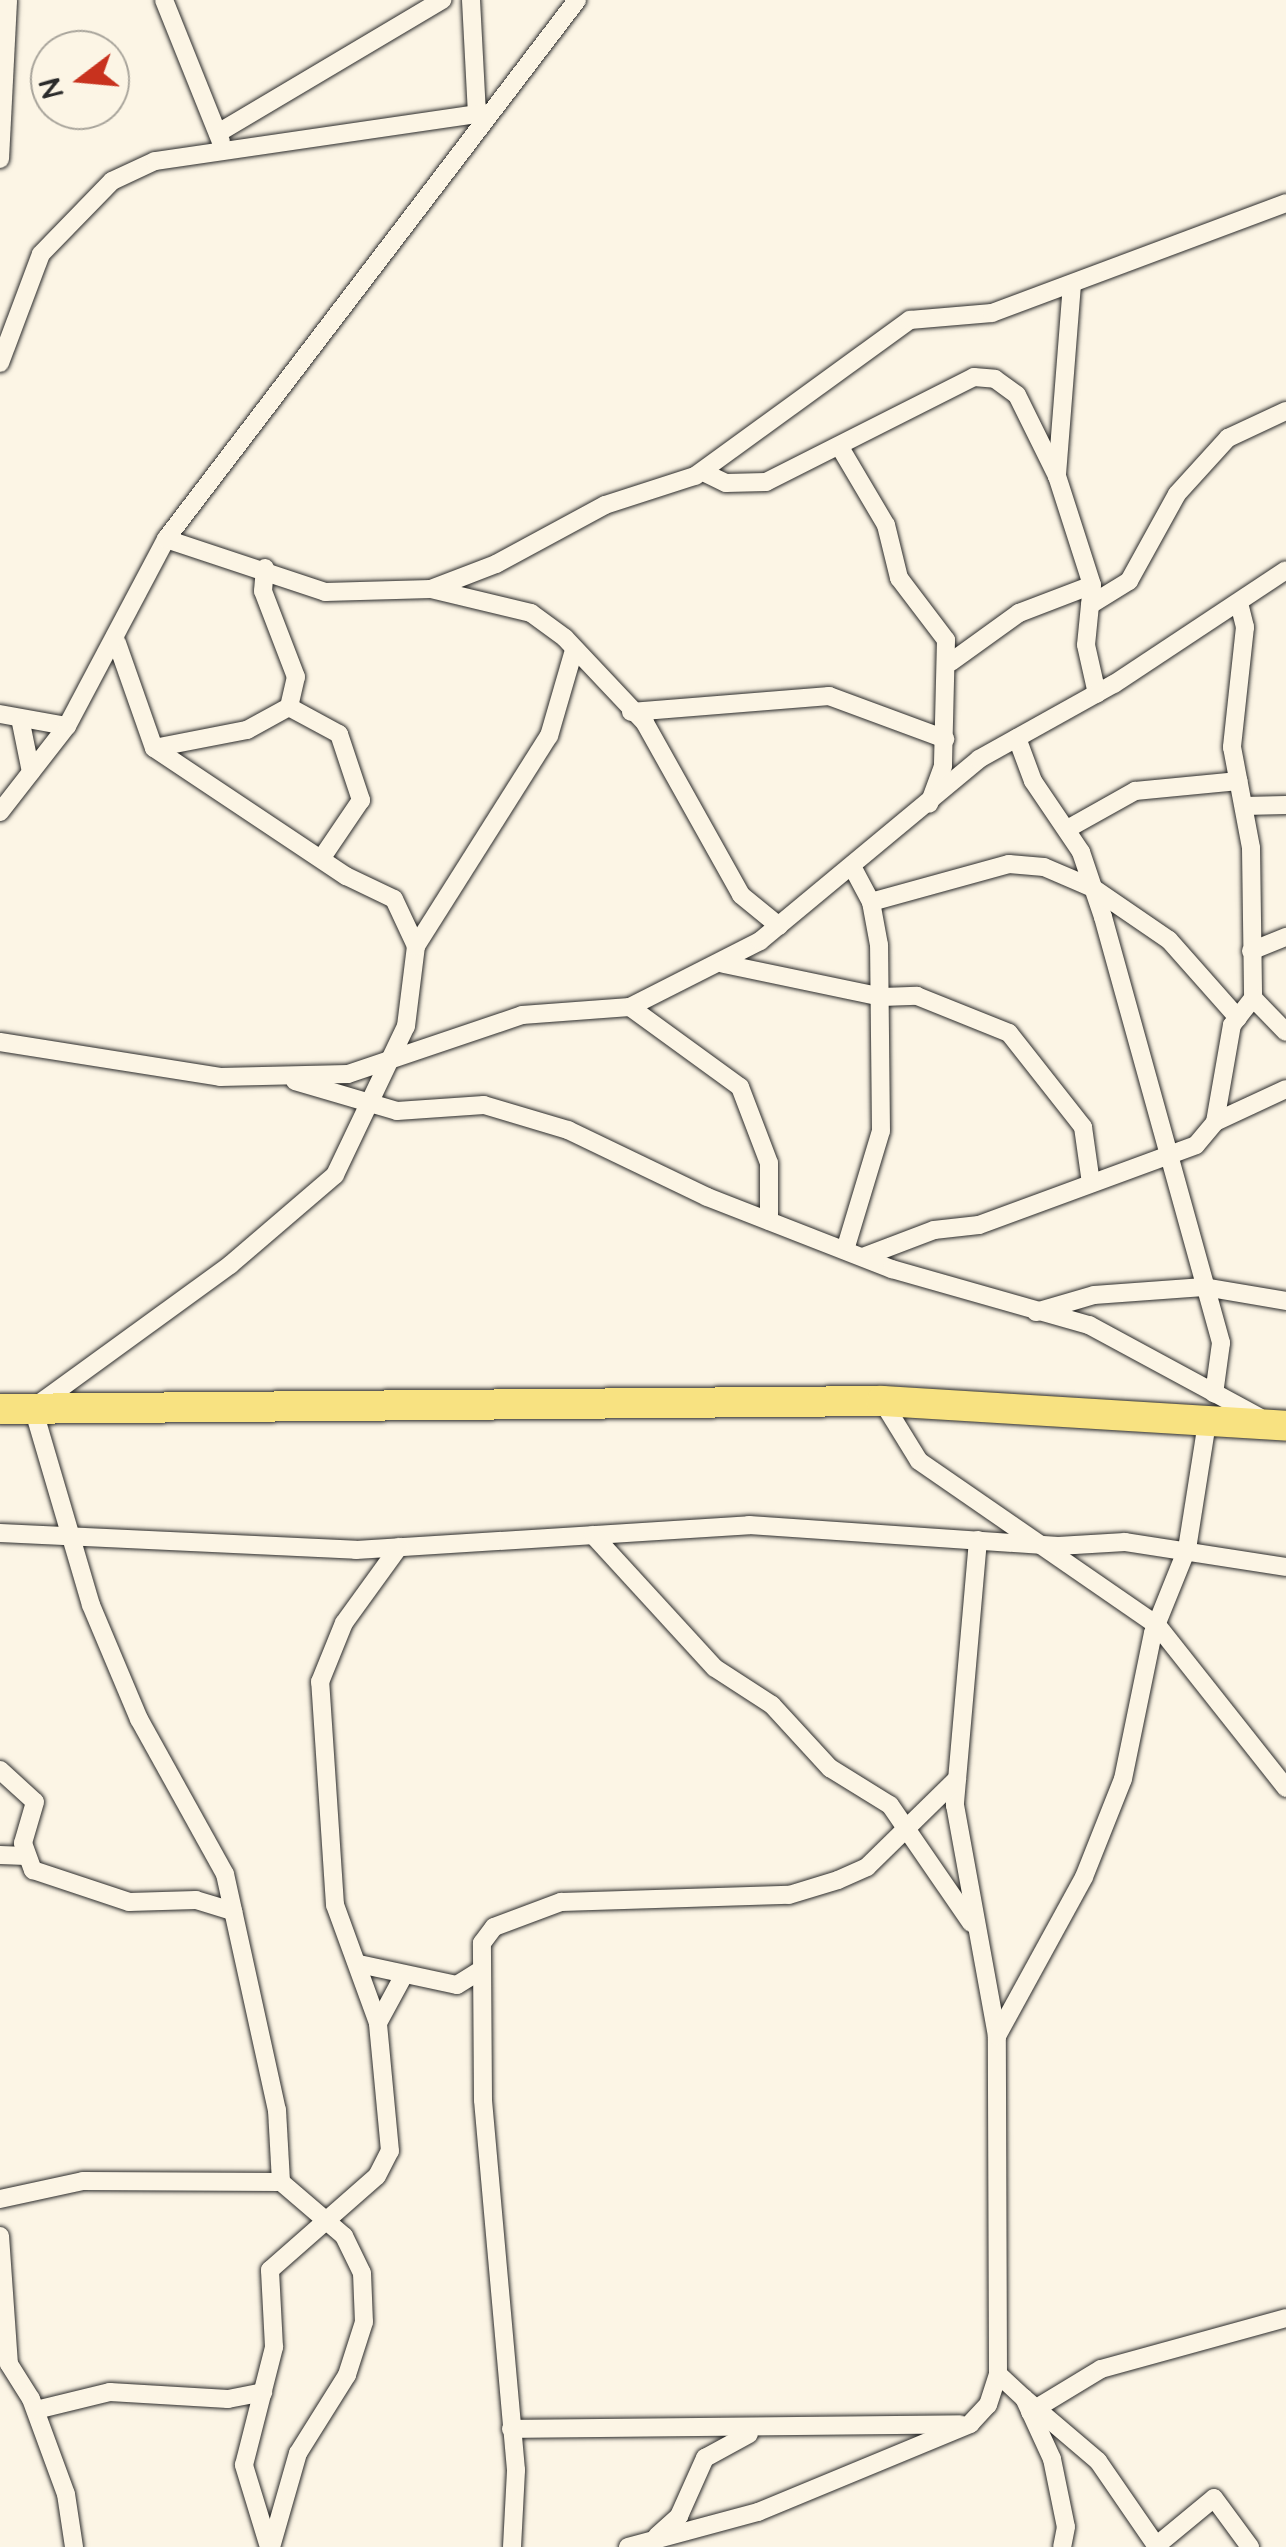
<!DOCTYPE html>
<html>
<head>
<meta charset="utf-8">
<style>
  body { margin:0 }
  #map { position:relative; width:1286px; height:2547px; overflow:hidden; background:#fcf5e5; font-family:"Architects Daughter",sans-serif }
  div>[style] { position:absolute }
  .roads { filter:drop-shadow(0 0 2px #2b2b2b) drop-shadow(0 0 2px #2b2b2b) }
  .street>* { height:18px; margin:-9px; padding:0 9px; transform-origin:9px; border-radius:9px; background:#fcf5e5 }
  .highway>* { height:30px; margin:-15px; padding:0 15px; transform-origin:15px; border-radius:15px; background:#f8e281 }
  span { translate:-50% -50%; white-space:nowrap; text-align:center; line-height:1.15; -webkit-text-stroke:10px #fcf5e5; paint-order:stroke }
  .north { position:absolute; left:30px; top:30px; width:100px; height:100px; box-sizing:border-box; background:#fcf5e5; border:2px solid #a8a49b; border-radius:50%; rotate:254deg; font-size:28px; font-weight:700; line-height:40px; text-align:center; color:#2b2b2b }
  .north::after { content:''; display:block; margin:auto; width:35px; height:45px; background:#c8321e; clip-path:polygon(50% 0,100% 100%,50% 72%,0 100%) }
</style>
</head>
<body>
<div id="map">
  <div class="roads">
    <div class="street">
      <div style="left:164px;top:0;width:153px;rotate:68.1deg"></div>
      <div style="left:471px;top:0;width:114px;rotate:87deg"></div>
      <div style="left:218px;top:133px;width:261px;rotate:-30.7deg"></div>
      <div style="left:0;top:159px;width:159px;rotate:-87.1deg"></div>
      <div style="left:1072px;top:284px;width:193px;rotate:94.5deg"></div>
      <div style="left:1057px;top:476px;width:114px;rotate:72.2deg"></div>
      <div style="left:1092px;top:585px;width:60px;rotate:95.7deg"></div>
      <div style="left:1086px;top:645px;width:50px;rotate:77.3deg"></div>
      <div style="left:0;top:363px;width:116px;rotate:-69.4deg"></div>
      <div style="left:41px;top:254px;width:102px;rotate:-45.8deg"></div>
      <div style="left:112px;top:181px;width:47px;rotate:-24.9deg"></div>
      <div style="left:155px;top:161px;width:333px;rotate:-8.3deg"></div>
      <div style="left:841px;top:449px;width:88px;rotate:59.4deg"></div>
      <div style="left:886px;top:525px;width:55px;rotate:76.2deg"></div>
      <div style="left:899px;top:578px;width:78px;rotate:52.8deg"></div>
      <div style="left:946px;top:640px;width:126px;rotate:91.4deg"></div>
      <div style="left:943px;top:766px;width:40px;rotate:110.2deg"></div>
      <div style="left:703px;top:472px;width:25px;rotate:26deg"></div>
      <div style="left:726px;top:483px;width:40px;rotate:-1.4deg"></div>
      <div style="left:766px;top:482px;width:233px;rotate:-26.8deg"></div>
      <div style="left:974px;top:377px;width:21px;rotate:5deg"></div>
      <div style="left:995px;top:379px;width:27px;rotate:36deg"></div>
      <div style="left:1017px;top:395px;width:90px;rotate:63.7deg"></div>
      <div style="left:166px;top:539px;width:168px;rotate:18.4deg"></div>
      <div style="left:325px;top:592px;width:106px;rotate:-1.6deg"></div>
      <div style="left:431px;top:589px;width:70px;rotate:-21deg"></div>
      <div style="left:496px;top:564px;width:124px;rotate:-28.4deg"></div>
      <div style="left:605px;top:505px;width:95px;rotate:-17.9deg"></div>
      <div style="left:695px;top:476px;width:266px;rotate:-36deg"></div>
      <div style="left:910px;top:320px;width:82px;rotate:-4.9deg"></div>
      <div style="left:992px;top:313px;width:314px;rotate:-20.5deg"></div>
      <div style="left:431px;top:589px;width:103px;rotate:13.5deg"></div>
      <div style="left:531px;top:613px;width:42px;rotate:36.3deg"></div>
      <div style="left:565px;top:638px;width:117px;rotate:46.7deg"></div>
      <div style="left:645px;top:723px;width:197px;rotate:60.8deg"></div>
      <div style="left:741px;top:895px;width:49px;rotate:39.2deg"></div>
      <div style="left:1239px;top:603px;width:25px;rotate:76deg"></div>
      <div style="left:1245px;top:627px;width:121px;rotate:96.2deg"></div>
      <div style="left:1232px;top:747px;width:103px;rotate:79.3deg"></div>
      <div style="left:1251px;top:848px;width:150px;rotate:89.2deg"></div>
      <div style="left:1253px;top:998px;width:47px;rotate:45.9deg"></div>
      <div style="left:1090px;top:605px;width:46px;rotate:-31.6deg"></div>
      <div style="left:1129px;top:581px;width:99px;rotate:-61.1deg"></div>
      <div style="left:1177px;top:494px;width:76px;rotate:-47.7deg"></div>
      <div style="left:1228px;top:438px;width:64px;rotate:-25deg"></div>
      <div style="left:117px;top:643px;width:111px;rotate:70.6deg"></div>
      <div style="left:154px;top:748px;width:231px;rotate:33.7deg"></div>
      <div style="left:346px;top:876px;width:53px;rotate:25.6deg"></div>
      <div style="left:394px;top:899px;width:52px;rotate:64.9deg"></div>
      <div style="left:416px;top:946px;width:81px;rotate:97.1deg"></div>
      <div style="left:406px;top:1026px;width:165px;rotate:115.5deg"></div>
      <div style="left:335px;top:1175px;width:138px;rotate:139.4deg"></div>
      <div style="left:230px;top:1265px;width:243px;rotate:144deg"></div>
      <div style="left:33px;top:1408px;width:205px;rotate:73.6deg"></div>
      <div style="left:91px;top:1605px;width:124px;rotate:67.2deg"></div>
      <div style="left:139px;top:1719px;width:177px;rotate:61deg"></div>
      <div style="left:225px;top:1874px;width:242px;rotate:77.6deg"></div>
      <div style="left:277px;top:2110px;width:72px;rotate:86.8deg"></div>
      <div style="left:281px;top:2182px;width:83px;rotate:40.6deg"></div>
      <div style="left:344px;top:2236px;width:41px;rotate:64.1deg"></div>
      <div style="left:362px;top:2273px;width:49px;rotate:87.7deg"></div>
      <div style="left:364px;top:2322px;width:56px;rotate:107.8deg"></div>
      <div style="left:347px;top:2375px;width:92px;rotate:122.1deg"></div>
      <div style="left:298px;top:2453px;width:98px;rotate:106deg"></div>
      <div style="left:951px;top:662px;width:84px;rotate:-35.8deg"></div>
      <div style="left:1019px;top:613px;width:78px;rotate:-21deg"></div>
      <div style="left:289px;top:707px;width:57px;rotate:28.4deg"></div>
      <div style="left:339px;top:734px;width:70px;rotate:71.6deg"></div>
      <div style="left:361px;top:800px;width:71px;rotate:124.1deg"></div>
      <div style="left:631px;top:712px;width:199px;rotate:-4.6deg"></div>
      <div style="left:829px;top:696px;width:124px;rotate:20.3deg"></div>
      <div style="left:0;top:714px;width:68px;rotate:10.2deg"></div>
      <div style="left:21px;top:723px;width:50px;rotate:78.5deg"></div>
      <div style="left:1017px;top:738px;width:46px;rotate:69.6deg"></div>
      <div style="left:1033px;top:781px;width:86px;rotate:55.9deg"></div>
      <div style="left:1081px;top:852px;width:69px;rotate:71.3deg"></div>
      <div style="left:1103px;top:917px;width:442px;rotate:74.5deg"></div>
      <div style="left:1221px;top:1343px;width:51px;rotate:97.8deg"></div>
      <div style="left:154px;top:748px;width:95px;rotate:-11deg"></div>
      <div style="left:247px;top:730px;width:48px;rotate:-28.7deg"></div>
      <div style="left:289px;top:707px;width:31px;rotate:-77deg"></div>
      <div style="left:296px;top:677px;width:92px;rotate:-111deg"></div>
      <div style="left:263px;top:591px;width:23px;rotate:-85deg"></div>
      <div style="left:1244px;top:806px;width:42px;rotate:-1.4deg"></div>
      <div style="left:0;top:812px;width:109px;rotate:-52.1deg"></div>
      <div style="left:67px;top:726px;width:212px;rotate:-62.1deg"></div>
      <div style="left:166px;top:539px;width:678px;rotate:-52.67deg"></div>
      <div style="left:1069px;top:828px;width:76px;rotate:-29.3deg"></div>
      <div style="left:1135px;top:791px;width:104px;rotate:-5.5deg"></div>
      <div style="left:871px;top:902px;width:143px;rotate:-15.4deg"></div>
      <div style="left:1009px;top:864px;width:35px;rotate:5deg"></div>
      <div style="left:1044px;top:867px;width:53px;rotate:23.2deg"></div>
      <div style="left:1093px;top:888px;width:92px;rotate:34.4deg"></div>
      <div style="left:1169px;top:940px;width:104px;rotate:48.5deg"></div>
      <div style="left:416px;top:946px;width:249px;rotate:-57.7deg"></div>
      <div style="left:549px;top:736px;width:90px;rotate:-73.8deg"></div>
      <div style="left:1251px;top:951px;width:38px;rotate:-22deg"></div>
      <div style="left:724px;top:964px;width:161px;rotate:11.8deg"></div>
      <div style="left:882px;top:997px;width:35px;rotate:-2deg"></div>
      <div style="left:917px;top:996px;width:99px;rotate:21.9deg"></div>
      <div style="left:1009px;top:1033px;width:120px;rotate:51.8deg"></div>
      <div style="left:1083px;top:1127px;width:57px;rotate:81.9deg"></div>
      <div style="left:630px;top:1007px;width:136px;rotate:36deg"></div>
      <div style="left:740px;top:1087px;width:81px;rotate:69.1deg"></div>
      <div style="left:769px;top:1163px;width:58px;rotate:90deg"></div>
      <div style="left:0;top:1042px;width:223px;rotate:9deg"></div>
      <div style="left:220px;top:1077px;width:128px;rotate:-1.3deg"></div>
      <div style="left:348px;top:1074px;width:184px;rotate:-18.7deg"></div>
      <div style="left:522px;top:1015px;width:108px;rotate:-4.2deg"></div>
      <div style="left:630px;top:1007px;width:146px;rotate:-26.9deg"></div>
      <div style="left:760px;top:941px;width:285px;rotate:-39.7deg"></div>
      <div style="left:979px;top:759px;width:154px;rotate:-29.1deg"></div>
      <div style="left:1114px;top:684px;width:206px;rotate:-33.5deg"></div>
      <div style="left:295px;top:1081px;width:106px;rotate:16.4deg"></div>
      <div style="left:397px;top:1111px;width:87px;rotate:-3.9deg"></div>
      <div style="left:484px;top:1105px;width:88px;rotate:16.6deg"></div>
      <div style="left:568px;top:1130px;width:154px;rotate:25.7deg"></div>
      <div style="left:707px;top:1197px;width:199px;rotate:21.3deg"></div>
      <div style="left:892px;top:1269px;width:205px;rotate:15.9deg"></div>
      <div style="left:1089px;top:1325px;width:193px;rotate:28.4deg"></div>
      <div style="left:1215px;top:1122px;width:78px;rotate:-24.9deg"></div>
      <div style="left:845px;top:1250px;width:124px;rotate:-73.2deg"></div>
      <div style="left:881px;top:1131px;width:186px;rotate:-90.6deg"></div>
      <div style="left:879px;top:945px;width:44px;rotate:-100.5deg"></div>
      <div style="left:871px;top:902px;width:36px;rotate:-118deg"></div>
      <div style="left:863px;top:1257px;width:76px;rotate:-20.8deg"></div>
      <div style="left:934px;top:1230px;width:45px;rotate:-6.3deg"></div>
      <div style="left:979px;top:1225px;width:231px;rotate:-20.2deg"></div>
      <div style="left:1196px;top:1145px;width:30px;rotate:-50deg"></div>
      <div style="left:1215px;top:1122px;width:98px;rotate:-80.1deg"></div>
      <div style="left:1232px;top:1025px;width:34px;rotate:-52deg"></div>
      <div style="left:1036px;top:1312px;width:60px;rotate:-16.3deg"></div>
      <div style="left:1094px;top:1295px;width:110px;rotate:-4.2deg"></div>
      <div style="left:1204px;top:1287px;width:83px;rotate:9.7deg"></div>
      <div style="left:882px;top:1401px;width:70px;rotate:58.3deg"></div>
      <div style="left:919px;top:1461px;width:289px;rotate:34.6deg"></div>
      <div style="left:1157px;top:1625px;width:208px;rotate:51.6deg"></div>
      <div style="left:0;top:1533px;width:356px;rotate:2.7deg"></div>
      <div style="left:356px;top:1550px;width:394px;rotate:-3.6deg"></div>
      <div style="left:749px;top:1525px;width:310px;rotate:3.9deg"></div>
      <div style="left:1058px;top:1546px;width:67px;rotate:-3.4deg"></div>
      <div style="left:1125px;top:1542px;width:163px;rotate:8.8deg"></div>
      <div style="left:593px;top:1535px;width:180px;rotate:47.5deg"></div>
      <div style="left:715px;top:1668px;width:68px;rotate:33deg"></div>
      <div style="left:772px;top:1705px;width:86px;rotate:47.4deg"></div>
      <div style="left:830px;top:1768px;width:70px;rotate:31.7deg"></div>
      <div style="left:890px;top:1805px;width:143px;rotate:55.5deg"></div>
      <div style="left:978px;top:1540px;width:266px;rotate:95deg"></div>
      <div style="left:955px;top:1805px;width:235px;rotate:79.7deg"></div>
      <div style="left:0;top:1770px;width:47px;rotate:42.4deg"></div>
      <div style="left:35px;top:1802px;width:43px;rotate:106.3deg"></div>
      <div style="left:23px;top:1843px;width:29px;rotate:70deg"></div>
      <div style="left:33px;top:1870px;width:101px;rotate:18.4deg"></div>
      <div style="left:129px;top:1902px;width:67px;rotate:-1.7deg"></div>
      <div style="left:196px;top:1900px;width:39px;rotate:17deg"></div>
      <div style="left:0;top:1855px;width:26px;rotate:2deg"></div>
      <div style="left:359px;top:1964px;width:100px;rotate:12.1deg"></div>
      <div style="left:457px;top:1985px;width:25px;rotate:-32deg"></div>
      <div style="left:378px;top:2023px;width:55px;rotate:-61.6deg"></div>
      <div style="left:0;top:2199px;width:85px;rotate:-12.2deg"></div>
      <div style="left:83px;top:2181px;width:198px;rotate:0.3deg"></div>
      <div style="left:0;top:2236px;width:128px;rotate:86deg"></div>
      <div style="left:9px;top:2364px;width:41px;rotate:57.8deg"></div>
      <div style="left:31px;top:2399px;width:101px;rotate:69.8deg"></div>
      <div style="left:66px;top:2494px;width:54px;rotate:81.4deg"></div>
      <div style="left:998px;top:2374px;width:35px;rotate:43deg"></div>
      <div style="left:1024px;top:2398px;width:67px;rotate:65.3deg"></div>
      <div style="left:1052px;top:2459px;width:69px;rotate:78.4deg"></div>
      <div style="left:1066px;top:2527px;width:20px;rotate:101deg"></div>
      <div style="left:1024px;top:2398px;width:97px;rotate:40.4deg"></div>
      <div style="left:1098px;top:2461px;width:104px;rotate:55.5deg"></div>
      <div style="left:36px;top:2410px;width:76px;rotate:-13.7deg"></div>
      <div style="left:110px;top:2392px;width:118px;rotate:3.4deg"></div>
      <div style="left:228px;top:2399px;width:36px;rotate:-11deg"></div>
      <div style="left:1030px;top:2412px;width:83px;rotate:-31.2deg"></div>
      <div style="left:1101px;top:2369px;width:192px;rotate:-15.4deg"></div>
      <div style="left:511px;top:2429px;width:449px;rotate:-0.6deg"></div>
      <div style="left:657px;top:2536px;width:30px;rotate:-42deg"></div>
      <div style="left:679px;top:2516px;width:64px;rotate:-65.9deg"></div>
      <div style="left:705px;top:2458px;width:50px;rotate:-28.6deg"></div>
      <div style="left:1156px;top:2546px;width:75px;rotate:-39.6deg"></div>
      <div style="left:1214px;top:2498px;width:61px;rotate:53.7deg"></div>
      <div style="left:269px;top:2547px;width:86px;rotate:-107deg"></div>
      <div style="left:244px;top:2465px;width:122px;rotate:-75.7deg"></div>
      <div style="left:274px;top:2347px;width:77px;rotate:-93deg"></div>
      <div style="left:270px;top:2270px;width:142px;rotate:-41.3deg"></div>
      <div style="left:377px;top:2176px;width:28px;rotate:-63deg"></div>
      <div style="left:390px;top:2151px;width:129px;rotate:-95.4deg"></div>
      <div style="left:378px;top:2023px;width:126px;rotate:-110deg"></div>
      <div style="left:335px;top:1905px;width:224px;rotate:-93.8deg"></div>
      <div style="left:320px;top:1682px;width:64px;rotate:-67.9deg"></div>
      <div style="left:344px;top:1623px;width:94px;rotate:-54.1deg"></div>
      <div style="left:512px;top:2547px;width:77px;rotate:-87deg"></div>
      <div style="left:516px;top:2470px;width:371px;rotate:-95.1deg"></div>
      <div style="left:483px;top:2100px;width:157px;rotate:-90.4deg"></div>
      <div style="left:482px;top:1943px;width:20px;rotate:-53deg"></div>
      <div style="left:494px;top:1927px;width:72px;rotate:-20.5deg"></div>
      <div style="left:561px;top:1902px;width:228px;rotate:-1.8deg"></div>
      <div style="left:789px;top:1895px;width:51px;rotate:-17deg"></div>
      <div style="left:838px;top:1880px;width:32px;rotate:-24deg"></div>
      <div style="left:867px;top:1867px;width:126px;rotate:-44.4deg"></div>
      <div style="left:628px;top:2547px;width:135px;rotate:-15.1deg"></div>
      <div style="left:758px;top:2512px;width:230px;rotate:-22.5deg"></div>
      <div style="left:970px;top:2424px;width:26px;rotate:-47deg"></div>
      <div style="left:988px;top:2405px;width:33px;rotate:-72deg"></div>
      <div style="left:998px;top:2374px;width:338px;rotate:-90.2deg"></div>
      <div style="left:997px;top:2036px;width:181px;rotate:-61.3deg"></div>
      <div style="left:1084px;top:1877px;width:105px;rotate:-68.3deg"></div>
      <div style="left:1123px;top:1779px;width:149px;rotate:-78.4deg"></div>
      <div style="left:1153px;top:1633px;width:91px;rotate:-68deg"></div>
      <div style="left:1187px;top:1549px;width:134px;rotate:-81deg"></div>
    </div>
    <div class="highway">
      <div style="left:0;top:1409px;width:882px;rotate:-0.52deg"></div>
      <div style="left:882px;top:1401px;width:405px;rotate:3.5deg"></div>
    </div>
  </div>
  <div class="north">N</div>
</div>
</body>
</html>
